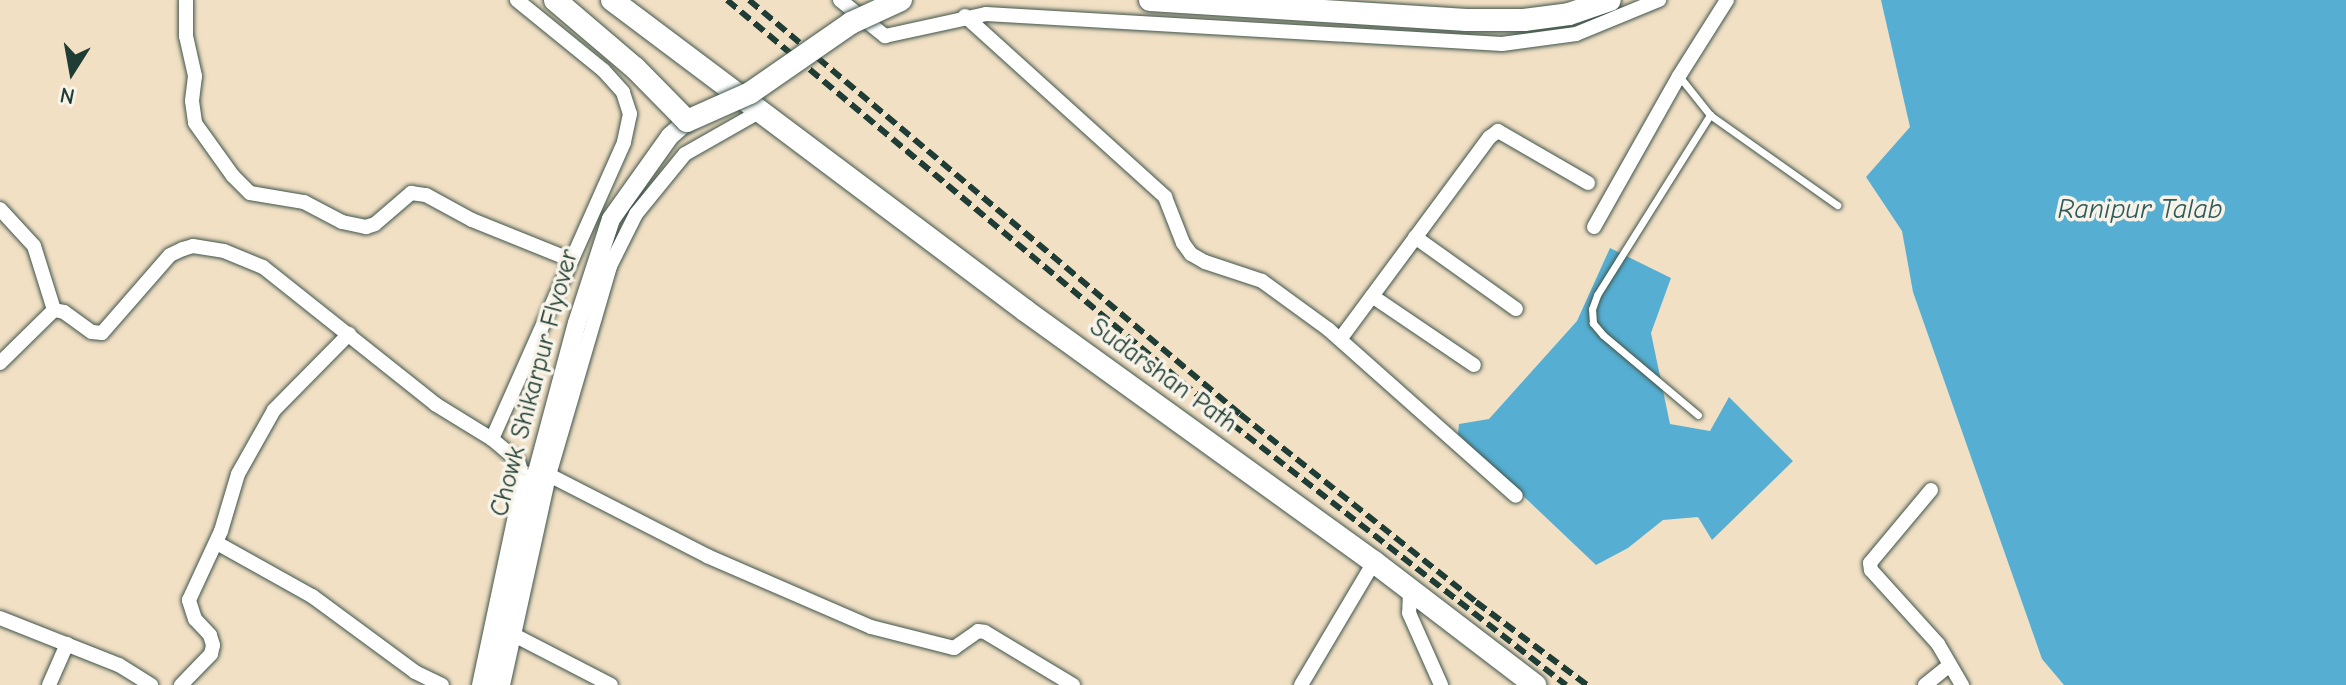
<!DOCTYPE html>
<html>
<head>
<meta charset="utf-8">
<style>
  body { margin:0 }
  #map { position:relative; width:2346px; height:685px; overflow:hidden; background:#f2e0c5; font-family:"Comic Neue",sans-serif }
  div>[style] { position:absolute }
  .water>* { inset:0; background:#56afd3 }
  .roads { filter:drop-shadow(0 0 2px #3f554a) drop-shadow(0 0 2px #3f554a) }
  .service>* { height:7px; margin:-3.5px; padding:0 3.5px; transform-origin:3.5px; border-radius:3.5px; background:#fff }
  .minor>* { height:14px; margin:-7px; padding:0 7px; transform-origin:7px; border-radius:7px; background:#fff }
  .tertiary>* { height:18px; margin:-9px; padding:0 9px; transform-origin:9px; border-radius:9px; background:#fff }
  .secondary>* { height:22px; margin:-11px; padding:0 11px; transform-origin:11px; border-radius:11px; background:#fff }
  .rail>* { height:6px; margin-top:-3px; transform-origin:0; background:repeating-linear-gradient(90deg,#1f3d34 0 12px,transparent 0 18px) }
  .bridges { filter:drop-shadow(0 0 2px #3f554a) drop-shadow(0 0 2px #3f554a) }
  .secondary-bridge>* { height:22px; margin:-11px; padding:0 11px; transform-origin:11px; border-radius:11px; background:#fff }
  span { translate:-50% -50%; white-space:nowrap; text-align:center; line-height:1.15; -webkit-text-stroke:7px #f7f3e8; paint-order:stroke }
  .street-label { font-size:26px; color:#1f3d34 }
  .water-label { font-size:28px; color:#2d5a5c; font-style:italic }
  .north { position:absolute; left:32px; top:32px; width:80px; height:80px; -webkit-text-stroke:6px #f7f3e8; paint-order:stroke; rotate:191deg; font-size:22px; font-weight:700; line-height:32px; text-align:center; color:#1f3d34 }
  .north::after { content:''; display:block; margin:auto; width:28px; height:36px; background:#1f3d34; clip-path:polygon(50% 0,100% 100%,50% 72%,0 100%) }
</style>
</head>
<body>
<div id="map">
  <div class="water">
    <div style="clip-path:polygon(1881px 0,2346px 0,2346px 685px,2064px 685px,2042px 659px,1913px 292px,1902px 231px,1866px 177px,1910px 127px)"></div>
    <div style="clip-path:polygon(1610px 248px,1671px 278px,1651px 333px,1670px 424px,1710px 431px,1729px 397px,1793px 461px,1712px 540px,1698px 517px,1663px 520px,1628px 548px,1596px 565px,1458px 434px,1459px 424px,1489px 419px,1577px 321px)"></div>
  </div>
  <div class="roads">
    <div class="service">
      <div style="left:1679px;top:76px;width:50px;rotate:51.5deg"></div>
      <div style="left:1710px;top:115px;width:156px;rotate:35.3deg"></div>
      <div style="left:1698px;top:415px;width:124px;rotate:-139.9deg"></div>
      <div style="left:1603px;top:335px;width:16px;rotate:-130deg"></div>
      <div style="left:1593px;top:323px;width:14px;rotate:-94deg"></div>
      <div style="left:1592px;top:309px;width:15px;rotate:-70deg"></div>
      <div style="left:1597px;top:295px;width:213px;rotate:-57.9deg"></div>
    </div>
    <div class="minor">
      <div style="left:186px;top:0;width:36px;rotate:90deg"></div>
      <div style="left:186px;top:36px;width:41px;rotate:77.3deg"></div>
      <div style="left:195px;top:76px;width:25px;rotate:97deg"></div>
      <div style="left:192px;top:101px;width:22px;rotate:82deg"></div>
      <div style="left:195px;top:123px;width:65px;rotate:54.4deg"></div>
      <div style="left:233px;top:176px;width:24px;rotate:45deg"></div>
      <div style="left:250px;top:193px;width:55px;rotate:9.5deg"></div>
      <div style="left:304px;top:202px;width:43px;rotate:27.8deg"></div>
      <div style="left:342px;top:222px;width:25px;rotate:12deg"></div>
      <div style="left:366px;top:227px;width:9px;rotate:-18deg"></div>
      <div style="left:375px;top:224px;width:48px;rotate:-40.7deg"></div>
      <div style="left:411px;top:193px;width:15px;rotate:8deg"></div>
      <div style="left:426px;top:195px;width:52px;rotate:28.5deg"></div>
      <div style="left:472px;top:220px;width:107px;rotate:22deg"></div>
      <div style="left:840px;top:0;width:58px;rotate:38.7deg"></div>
      <div style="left:885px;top:36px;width:103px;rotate:-12.3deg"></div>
      <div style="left:986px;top:14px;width:517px;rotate:3.33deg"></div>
      <div style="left:1502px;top:44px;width:75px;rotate:-7.7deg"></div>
      <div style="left:1576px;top:34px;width:90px;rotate:-22.3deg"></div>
      <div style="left:965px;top:16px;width:270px;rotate:42.1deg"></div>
      <div style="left:1165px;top:197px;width:49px;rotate:68.6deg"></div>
      <div style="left:1183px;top:243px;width:14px;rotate:54deg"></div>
      <div style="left:1191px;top:254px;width:16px;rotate:30deg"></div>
      <div style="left:1205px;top:262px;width:60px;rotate:18.4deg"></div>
      <div style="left:1262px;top:281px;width:82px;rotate:36deg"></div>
      <div style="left:1328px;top:329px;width:251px;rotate:41.6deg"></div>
      <div style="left:0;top:209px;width:50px;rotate:47.4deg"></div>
      <div style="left:34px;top:246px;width:67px;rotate:72.6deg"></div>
      <div style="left:1594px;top:227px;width:173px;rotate:-60.6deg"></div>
      <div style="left:1679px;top:76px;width:90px;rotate:-57.7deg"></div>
      <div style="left:1415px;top:237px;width:124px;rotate:35.5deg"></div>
      <div style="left:1372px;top:296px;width:123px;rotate:34.1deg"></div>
      <div style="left:1341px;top:338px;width:250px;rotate:-53.5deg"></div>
      <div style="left:1490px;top:137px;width:10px;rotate:-37deg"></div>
      <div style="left:1498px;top:131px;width:104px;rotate:30deg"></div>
      <div style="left:0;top:363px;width:76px;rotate:-44.5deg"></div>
      <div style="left:54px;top:310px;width:10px;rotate:11deg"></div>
      <div style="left:64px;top:312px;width:34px;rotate:36deg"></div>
      <div style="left:92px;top:332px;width:10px;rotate:6deg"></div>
      <div style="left:102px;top:333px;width:103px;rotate:-48.9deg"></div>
      <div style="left:170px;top:255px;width:14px;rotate:-25deg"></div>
      <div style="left:183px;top:249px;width:10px;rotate:-17deg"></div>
      <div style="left:193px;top:246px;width:31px;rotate:9deg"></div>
      <div style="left:224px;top:251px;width:42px;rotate:22.3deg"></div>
      <div style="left:263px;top:267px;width:220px;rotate:38.5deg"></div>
      <div style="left:435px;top:404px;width:67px;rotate:31.6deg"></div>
      <div style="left:492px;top:439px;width:34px;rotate:40deg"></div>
      <div style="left:518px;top:461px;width:18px;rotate:74deg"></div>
      <div style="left:523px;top:478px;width:212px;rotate:102deg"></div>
      <div style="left:492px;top:439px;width:325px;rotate:-66deg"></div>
      <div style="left:624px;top:142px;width:29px;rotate:-78deg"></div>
      <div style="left:630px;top:114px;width:23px;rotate:-108deg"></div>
      <div style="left:623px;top:92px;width:30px;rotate:-132deg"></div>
      <div style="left:603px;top:70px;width:111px;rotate:-140.9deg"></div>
      <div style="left:549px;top:475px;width:178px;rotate:27.1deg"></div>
      <div style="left:707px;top:556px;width:179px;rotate:23.4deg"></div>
      <div style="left:871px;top:627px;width:86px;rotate:14.2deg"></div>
      <div style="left:954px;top:648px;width:29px;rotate:-35deg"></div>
      <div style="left:978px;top:631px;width:7px;rotate:8deg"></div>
      <div style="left:985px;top:632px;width:103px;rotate:31.1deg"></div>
      <div style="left:1931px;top:490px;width:95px;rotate:129.9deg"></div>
      <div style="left:1870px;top:563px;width:7px;rotate:82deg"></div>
      <div style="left:1871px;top:570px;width:100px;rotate:47.8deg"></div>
      <div style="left:1938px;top:644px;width:48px;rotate:59.7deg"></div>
      <div style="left:217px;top:543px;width:109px;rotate:29.2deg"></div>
      <div style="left:312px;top:596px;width:128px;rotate:36.4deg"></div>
      <div style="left:415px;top:672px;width:30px;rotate:26deg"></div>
      <div style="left:1410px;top:590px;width:23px;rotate:92deg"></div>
      <div style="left:1409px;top:613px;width:79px;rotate:66deg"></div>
      <div style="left:0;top:618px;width:128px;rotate:21.6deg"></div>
      <div style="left:119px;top:665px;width:38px;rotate:32deg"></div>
      <div style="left:514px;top:635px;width:109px;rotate:27.3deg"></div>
      <div style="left:49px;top:685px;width:45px;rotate:-66.3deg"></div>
      <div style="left:181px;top:685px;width:43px;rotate:-45.9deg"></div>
      <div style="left:211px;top:654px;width:9px;rotate:-77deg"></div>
      <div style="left:213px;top:645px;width:10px;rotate:-107deg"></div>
      <div style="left:210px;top:635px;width:22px;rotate:-133deg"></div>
      <div style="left:195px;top:619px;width:20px;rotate:-108deg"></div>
      <div style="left:189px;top:600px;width:76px;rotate:-65.1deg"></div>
      <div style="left:221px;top:531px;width:59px;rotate:-73.4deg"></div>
      <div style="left:238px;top:474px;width:73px;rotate:-60.6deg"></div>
      <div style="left:274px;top:410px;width:107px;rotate:-45.4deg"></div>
      <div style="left:503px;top:685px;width:215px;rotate:-77.6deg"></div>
      <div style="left:549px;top:475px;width:218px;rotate:-73.7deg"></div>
      <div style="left:610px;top:266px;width:58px;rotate:-63.4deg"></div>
      <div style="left:636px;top:214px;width:77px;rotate:-50.8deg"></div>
      <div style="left:685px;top:154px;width:85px;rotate:-29.6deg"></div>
      <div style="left:1301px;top:685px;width:143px;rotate:-59.3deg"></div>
      <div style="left:1925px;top:685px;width:32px;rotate:-39deg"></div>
    </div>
    <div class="tertiary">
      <div style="left:490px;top:685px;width:218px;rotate:-77.6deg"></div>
      <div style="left:537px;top:472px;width:154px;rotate:-75deg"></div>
      <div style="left:577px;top:323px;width:109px;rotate:-71.9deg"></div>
      <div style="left:611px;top:219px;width:102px;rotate:-54.6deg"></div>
      <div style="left:670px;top:136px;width:23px;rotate:-41deg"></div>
    </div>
    <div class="secondary">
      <div style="left:612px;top:0;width:518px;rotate:36.91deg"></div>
      <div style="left:1026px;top:311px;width:429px;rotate:35.8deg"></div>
      <div style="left:1374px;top:562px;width:203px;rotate:37.4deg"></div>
      <div style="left:1150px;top:0;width:317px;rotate:3.6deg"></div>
      <div style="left:1466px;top:20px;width:58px"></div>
      <div style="left:1524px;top:20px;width:45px;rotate:-7.6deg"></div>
      <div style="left:1569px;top:14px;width:43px;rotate:-18.9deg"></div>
    </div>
  </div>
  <div class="rail">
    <div style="left:727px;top:0;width:659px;rotate:40.02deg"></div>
    <div style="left:1232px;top:424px;width:424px;rotate:38deg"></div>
    <div style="left:749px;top:0;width:642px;rotate:40.14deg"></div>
    <div style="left:1240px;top:414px;width:302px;rotate:38.5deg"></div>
    <div style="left:1476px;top:602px;width:139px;rotate:36.8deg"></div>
  </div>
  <div class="bridges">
    <div class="secondary-bridge">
      <div style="left:555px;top:0;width:105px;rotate:40.4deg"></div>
      <div style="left:635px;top:68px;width:74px;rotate:45.5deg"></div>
      <div style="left:687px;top:121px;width:69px;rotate:-24deg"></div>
      <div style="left:750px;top:93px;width:123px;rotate:-34.7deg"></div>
      <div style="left:851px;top:23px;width:55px;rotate:-24.7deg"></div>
    </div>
  </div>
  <div class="street-label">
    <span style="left:1163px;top:376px;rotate:36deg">Sudarshan Path</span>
    <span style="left:535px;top:383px;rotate:-75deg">Chowk Shikarpur Flyover</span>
  </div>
  <div class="water-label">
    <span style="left:2140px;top:209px">Ranipur Talab</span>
  </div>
  <div class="north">N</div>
</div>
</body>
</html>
